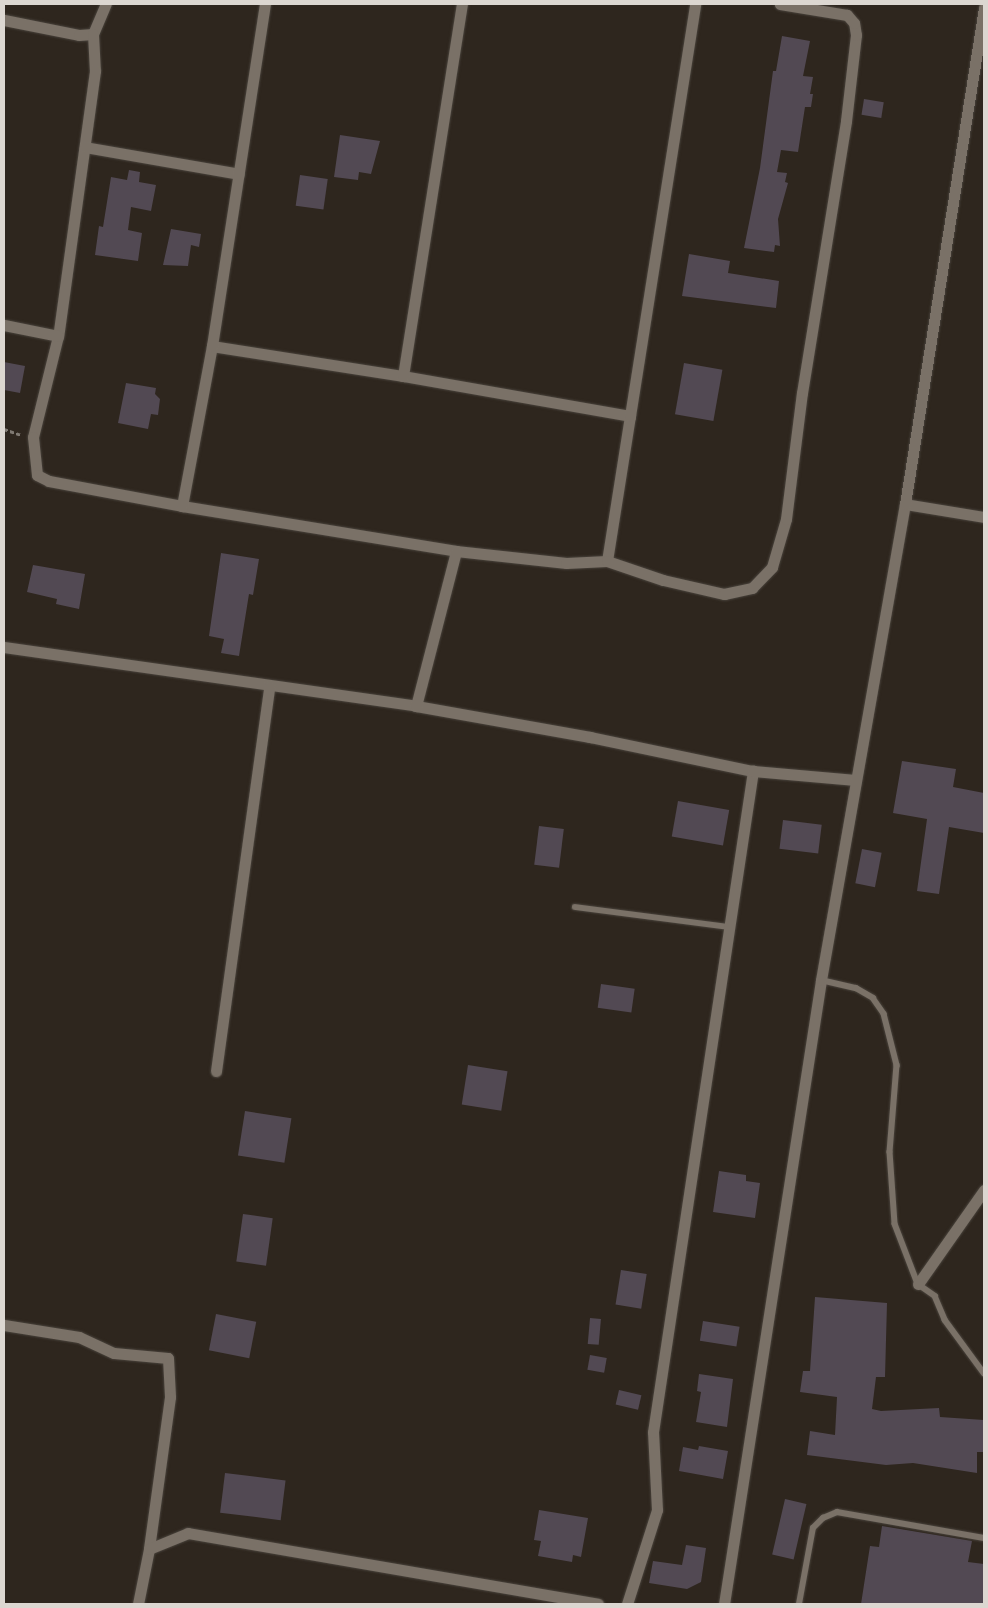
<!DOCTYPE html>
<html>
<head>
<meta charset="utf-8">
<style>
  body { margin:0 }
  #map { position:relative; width:988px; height:1608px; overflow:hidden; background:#2e261e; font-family:"DM Sans",sans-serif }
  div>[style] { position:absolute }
  .building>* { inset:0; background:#524953; transform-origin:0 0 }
  .path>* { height:2.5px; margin-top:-1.25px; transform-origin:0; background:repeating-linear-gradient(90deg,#7f7972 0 4px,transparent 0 6.5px) }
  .roads { filter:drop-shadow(0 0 1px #49433c) drop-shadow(0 0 1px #49433c) }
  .service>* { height:5.5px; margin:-2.75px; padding:0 2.75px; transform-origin:2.75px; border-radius:2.75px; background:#7a7167 }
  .minor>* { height:11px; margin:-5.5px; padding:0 5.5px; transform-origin:5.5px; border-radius:5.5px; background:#7a7167 }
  span { translate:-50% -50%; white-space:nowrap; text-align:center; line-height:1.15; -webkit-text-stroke:5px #14100c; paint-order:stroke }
  .frame { position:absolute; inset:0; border:5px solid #dcd7d1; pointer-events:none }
</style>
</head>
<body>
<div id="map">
  <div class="building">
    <div style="clip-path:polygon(782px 36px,810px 41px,803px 76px,813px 77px,810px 94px,813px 94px,811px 107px,805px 107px,798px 152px,781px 150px,777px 172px,787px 173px,785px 182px,788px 183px,778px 219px,780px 246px,775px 245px,774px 252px,744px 248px,760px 168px,773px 71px,776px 71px)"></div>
    <div style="left:864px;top:99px;width:20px;height:16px;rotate:9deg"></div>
    <div style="clip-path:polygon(340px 135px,380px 141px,371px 174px,359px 172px,358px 180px,334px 177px)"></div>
    <div style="clip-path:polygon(129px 170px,140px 172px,139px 182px,156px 185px,151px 211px,131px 207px,128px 230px,142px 233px,138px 261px,95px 255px,99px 226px,103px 227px,111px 177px,127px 180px)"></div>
    <div style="left:300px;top:175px;width:28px;height:31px;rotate:8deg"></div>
    <div style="clip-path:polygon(171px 229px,201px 234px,199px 247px,191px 245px,188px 266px,163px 265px)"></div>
    <div style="clip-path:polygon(689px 254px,730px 261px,728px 273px,779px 281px,776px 308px,682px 296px)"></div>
    <div style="clip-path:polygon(4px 362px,25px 366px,20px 393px,4px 390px)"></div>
    <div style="left:684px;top:363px;width:39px;height:52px;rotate:10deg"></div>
    <div style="clip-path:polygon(126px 383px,156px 388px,155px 394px,160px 399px,158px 415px,151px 414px,148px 429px,118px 423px)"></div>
    <div style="clip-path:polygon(221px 553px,259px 559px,253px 595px,249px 594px,239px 656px,221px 653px,224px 639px,209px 636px)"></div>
    <div style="clip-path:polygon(33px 565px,85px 574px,79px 609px,56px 604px,57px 599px,27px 592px)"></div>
    <div style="clip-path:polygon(902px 761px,956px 769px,953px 787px,984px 793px,984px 833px,949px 827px,939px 894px,917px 891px,927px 819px,893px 813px)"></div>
    <div style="left:678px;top:801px;width:52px;height:36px;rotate:10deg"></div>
    <div style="left:783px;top:820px;width:39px;height:29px;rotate:7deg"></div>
    <div style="left:539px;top:826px;width:25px;height:39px;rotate:7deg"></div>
    <div style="left:862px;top:849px;width:20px;height:35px;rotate:11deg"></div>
    <div style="left:601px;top:984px;width:34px;height:24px;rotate:8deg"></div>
    <div style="left:468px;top:1065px;width:40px;height:40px;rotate:9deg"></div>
    <div style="left:245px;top:1111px;width:47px;height:45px;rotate:9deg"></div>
    <div style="clip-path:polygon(719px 1171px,746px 1175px,746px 1181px,760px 1183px,755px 1218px,713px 1212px)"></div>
    <div style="left:243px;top:1214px;width:30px;height:48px;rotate:8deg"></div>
    <div style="left:621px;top:1270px;width:26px;height:35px;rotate:9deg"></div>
    <div style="clip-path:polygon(815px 1297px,887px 1303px,885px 1377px,876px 1377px,872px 1409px,881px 1411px,939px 1408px,940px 1417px,984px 1420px,984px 1452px,977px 1452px,977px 1473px,913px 1463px,886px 1465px,807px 1455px,810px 1431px,835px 1435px,837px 1397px,800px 1392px,803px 1371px,810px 1371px)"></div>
    <div style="left:216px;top:1314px;width:41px;height:37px;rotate:11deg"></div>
    <div style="left:590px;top:1318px;width:11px;height:26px;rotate:5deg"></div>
    <div style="left:703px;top:1321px;width:37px;height:20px;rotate:9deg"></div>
    <div style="left:590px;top:1355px;width:17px;height:15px;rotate:10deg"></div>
    <div style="clip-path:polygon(699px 1374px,733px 1379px,727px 1427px,696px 1422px,701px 1392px,697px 1391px)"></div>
    <div style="left:619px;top:1390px;width:23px;height:15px;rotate:13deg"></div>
    <div style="clip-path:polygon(699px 1446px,728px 1451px,723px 1479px,679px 1471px,683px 1447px,698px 1450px)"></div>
    <div style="left:225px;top:1473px;width:61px;height:40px;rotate:7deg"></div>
    <div style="left:785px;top:1499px;width:22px;height:57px;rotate:13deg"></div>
    <div style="clip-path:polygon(539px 1510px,588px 1518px,581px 1557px,573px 1555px,572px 1562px,538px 1556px,541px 1541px,534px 1540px)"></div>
    <div style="clip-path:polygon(882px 1526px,972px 1541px,968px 1562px,984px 1564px,984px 1604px,861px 1604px,870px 1546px,879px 1547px)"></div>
    <div style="clip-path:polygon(686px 1545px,706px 1548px,701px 1582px,687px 1589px,649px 1583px,653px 1561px,682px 1565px)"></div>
  </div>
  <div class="path">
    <div style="left:4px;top:429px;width:18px;rotate:19deg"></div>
  </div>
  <div class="roads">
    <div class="service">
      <div style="left:575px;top:907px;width:155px;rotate:7.4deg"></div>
      <div style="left:821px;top:980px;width:36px;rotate:13deg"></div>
      <div style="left:856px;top:988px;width:20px;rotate:30deg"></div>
      <div style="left:873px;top:998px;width:19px;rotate:55deg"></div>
      <div style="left:884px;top:1014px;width:53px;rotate:75.7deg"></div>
      <div style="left:897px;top:1065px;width:87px;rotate:94.6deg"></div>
      <div style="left:890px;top:1152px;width:72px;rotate:86deg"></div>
      <div style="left:895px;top:1224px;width:64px;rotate:69deg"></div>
      <div style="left:918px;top:1284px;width:21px;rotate:35deg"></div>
      <div style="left:935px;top:1296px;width:26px;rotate:67deg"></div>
      <div style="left:945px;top:1320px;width:66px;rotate:53.7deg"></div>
      <div style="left:799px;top:1604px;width:77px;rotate:-79.6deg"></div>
      <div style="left:813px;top:1528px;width:14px;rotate:-45deg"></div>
      <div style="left:823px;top:1518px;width:15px;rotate:-23deg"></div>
      <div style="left:837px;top:1512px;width:149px;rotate:10deg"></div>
    </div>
    <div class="minor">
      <div style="left:4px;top:20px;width:76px;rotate:11.3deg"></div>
      <div style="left:79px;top:35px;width:14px;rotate:-4deg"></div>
      <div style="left:93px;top:34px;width:33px;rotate:-67deg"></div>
      <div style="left:93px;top:34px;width:37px;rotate:87deg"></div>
      <div style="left:95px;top:71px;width:268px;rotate:97.9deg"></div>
      <div style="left:58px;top:336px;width:104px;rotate:103.9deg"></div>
      <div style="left:33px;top:437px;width:38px;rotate:84deg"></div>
      <div style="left:37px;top:475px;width:13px;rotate:27deg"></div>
      <div style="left:49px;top:481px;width:135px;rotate:10.6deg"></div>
      <div style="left:182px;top:506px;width:278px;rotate:9.3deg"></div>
      <div style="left:456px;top:551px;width:111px;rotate:6.2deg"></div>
      <div style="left:566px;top:563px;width:41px;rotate:-2.8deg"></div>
      <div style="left:607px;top:561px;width:147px;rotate:-81deg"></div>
      <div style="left:630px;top:416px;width:230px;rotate:-170deg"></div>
      <div style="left:403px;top:376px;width:193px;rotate:-171.1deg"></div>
      <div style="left:85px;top:147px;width:156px;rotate:9.9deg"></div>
      <div style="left:4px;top:325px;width:55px;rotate:11.5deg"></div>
      <div style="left:403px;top:376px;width:377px;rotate:-81deg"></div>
      <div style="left:630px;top:416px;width:417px;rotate:-81deg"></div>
      <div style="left:905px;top:504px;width:80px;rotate:9.3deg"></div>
      <div style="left:182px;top:506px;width:163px;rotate:-79.4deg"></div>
      <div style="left:212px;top:346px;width:346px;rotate:-81.2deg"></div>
      <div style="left:607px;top:561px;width:59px;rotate:18.7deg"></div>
      <div style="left:663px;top:580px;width:63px;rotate:12.9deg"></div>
      <div style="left:724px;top:594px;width:29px;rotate:-12deg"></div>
      <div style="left:752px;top:588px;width:29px;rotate:-46deg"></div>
      <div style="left:772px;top:567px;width:50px;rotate:-73.7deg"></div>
      <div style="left:786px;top:519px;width:127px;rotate:-82.8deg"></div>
      <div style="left:802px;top:393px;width:276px;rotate:-80.8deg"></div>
      <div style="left:846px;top:121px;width:87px;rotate:-83.4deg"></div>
      <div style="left:856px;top:35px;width:12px;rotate:-99deg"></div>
      <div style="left:854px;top:23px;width:11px;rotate:-131deg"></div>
      <div style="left:847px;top:15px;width:68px;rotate:-170.7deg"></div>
      <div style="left:4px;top:647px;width:416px;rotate:8.1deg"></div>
      <div style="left:416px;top:706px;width:177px;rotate:10.1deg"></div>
      <div style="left:590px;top:737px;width:167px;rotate:11.8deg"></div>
      <div style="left:416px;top:706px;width:160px;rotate:-75.5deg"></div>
      <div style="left:216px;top:1071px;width:388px;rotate:-82.1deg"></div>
      <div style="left:918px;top:1284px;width:115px;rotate:-54.9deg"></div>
      <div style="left:4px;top:1325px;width:76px;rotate:9.1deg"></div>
      <div style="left:79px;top:1337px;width:38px;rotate:25deg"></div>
      <div style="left:114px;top:1353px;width:54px;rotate:5.3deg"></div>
      <div style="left:168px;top:1358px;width:39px;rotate:87deg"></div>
      <div style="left:170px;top:1397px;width:153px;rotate:97.9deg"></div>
      <div style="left:149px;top:1549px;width:56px;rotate:101.3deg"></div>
      <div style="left:149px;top:1549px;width:42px;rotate:-22.3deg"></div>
      <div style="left:188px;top:1533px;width:416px;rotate:9.8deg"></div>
      <div style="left:627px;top:1604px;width:99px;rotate:-72.3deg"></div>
      <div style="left:657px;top:1510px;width:78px;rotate:-92.9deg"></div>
      <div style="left:653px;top:1432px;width:669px;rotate:-81.4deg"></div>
      <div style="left:753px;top:771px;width:103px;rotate:5deg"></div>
      <div style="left:724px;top:1604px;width:631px;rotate:-81.16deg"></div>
      <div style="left:821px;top:980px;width:483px;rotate:-80deg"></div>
      <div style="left:905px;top:504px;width:502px;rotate:-80.95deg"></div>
    </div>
  </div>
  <div class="frame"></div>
</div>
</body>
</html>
